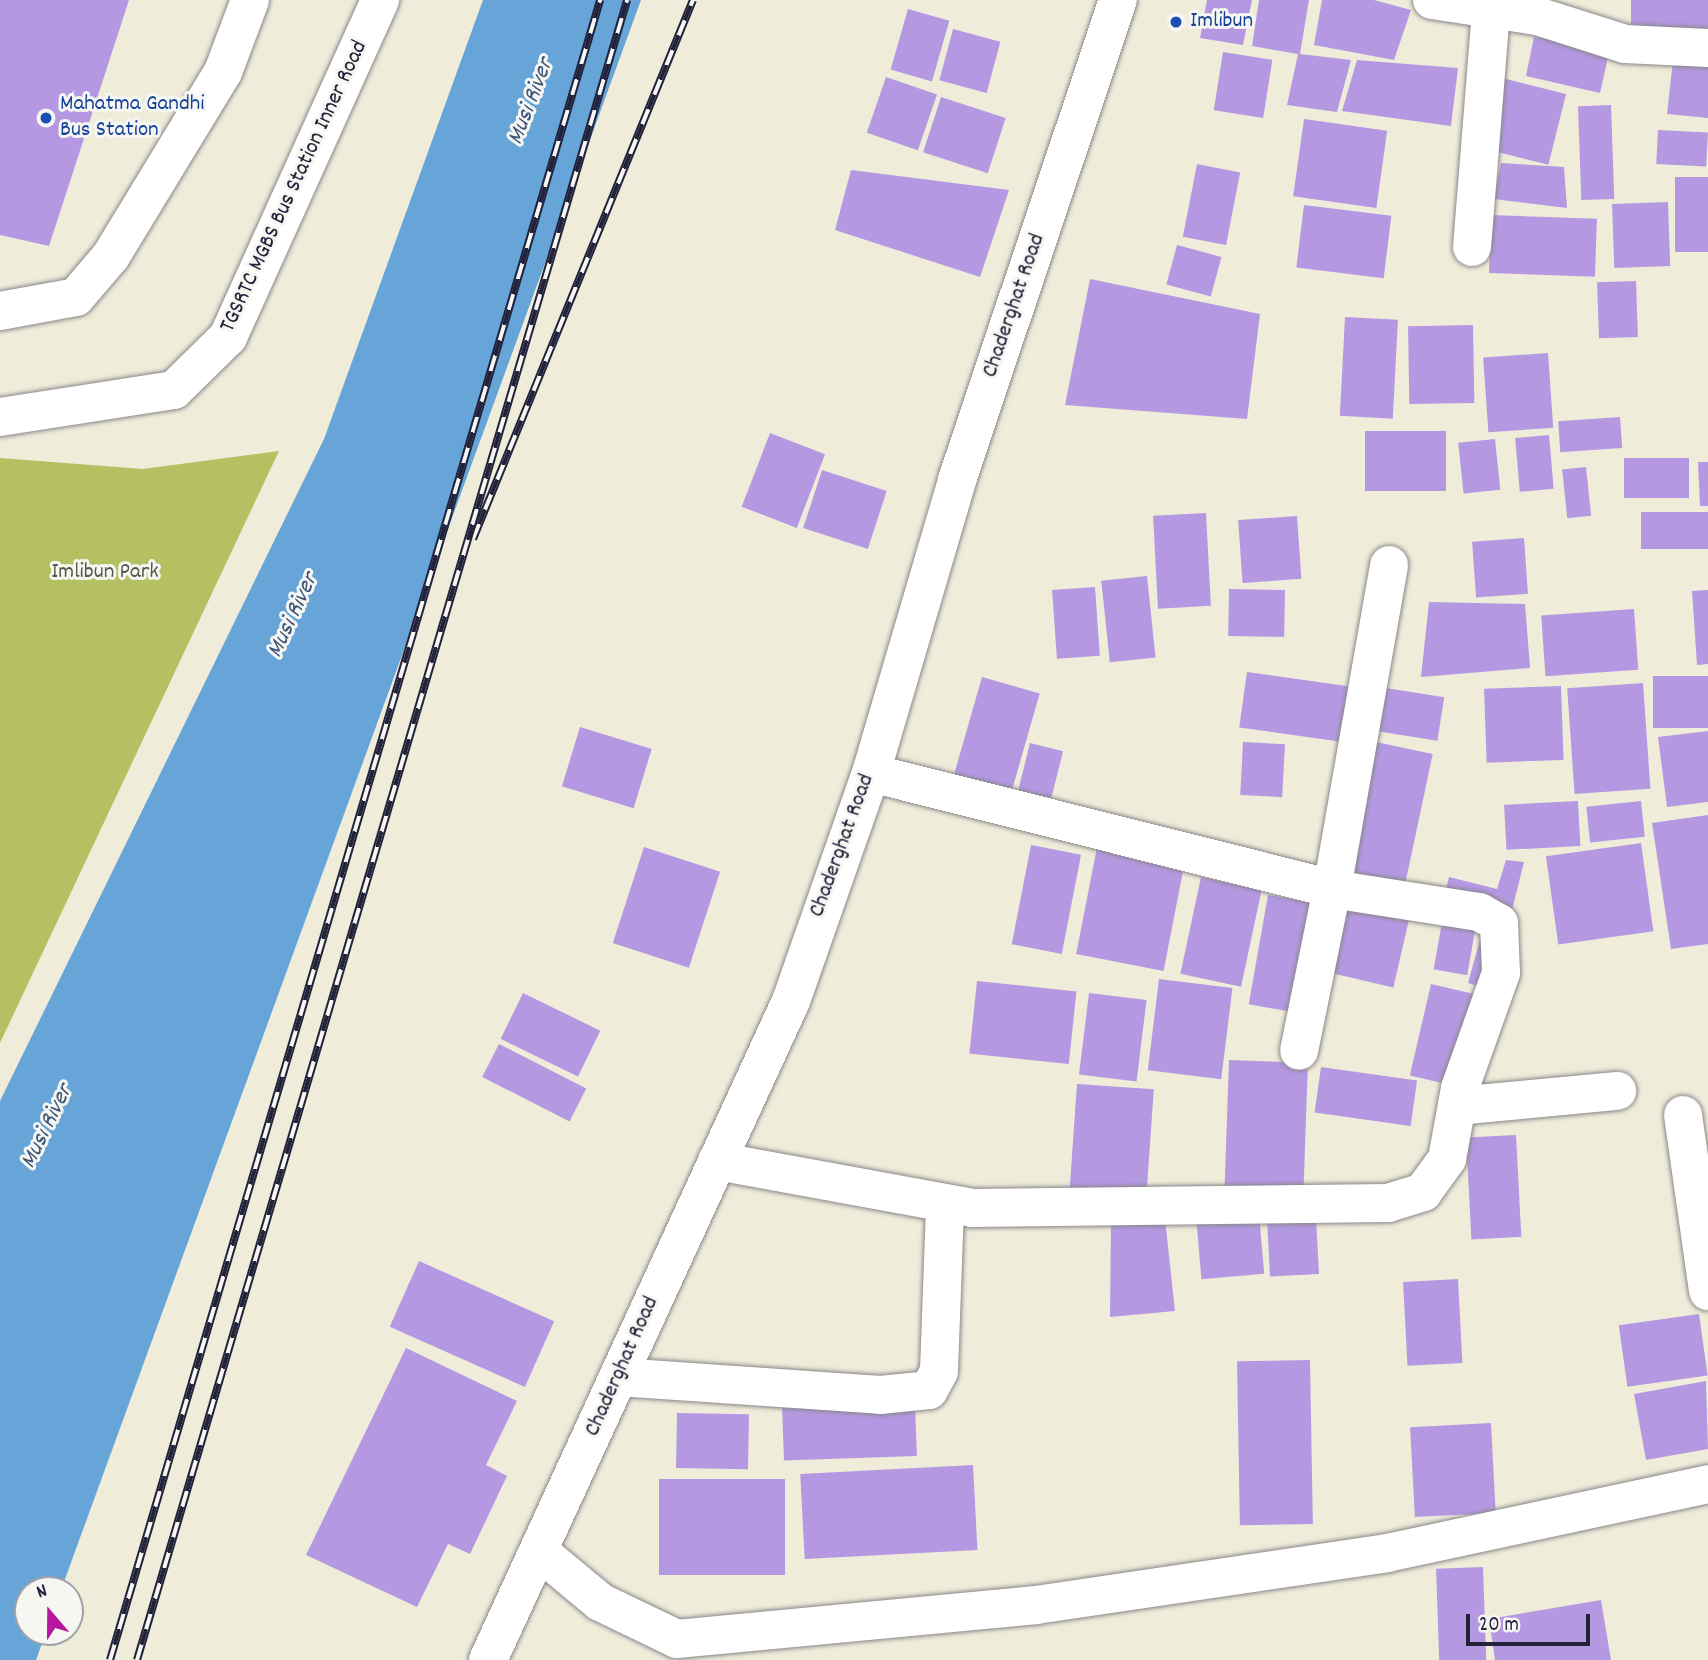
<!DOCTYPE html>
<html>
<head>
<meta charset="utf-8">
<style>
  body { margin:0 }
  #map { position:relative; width:1708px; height:1660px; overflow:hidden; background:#f0ecda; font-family:Dekko,sans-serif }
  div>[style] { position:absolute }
  .green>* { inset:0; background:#b4c062 }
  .water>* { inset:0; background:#67a5d9 }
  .building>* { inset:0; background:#b499e2; transform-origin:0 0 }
  .roads { filter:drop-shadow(0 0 2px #89878a) drop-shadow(0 0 2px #89878a) }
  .minor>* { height:38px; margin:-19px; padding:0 19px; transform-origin:19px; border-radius:19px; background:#fff }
  .tertiary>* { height:38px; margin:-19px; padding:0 19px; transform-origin:19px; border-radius:19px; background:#fff }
  .primary>* { height:38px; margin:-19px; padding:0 19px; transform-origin:19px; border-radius:19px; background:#fff }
  .rail>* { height:8px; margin-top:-4px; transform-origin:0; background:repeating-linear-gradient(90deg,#f6f6f2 0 16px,#22223b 0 32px); box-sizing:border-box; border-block:2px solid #22223b }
  .dots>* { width:19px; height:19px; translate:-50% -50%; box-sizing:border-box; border:4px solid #f6f6f2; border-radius:50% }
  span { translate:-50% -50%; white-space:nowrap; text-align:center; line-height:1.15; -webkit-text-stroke:6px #f6f6f2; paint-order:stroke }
  .transit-label { font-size:23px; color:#164399 }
  .left { translate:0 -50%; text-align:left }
  .street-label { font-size:23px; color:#22223b }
  .park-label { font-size:23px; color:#555949 }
  .water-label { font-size:24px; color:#3e567a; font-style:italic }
  .north { position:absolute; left:14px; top:1576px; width:70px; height:70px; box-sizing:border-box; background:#f6f6f2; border:2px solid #a1a1a9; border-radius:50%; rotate:340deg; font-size:19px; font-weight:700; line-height:28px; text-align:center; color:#22223b }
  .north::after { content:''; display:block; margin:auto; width:24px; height:32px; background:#b5179e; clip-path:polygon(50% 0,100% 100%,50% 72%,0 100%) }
  .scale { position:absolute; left:1466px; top:1614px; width:124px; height:32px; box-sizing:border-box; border:4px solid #22223b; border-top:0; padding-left:9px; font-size:21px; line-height:24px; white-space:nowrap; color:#22223b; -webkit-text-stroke:5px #f6f6f2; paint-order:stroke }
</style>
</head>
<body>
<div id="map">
  <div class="green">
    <div style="clip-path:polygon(279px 451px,0 1043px,0 458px,143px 469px)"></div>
  </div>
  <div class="water">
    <div style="clip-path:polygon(483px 0,641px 0,61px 1590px,28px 1590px,28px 1632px,46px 1632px,36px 1660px,0 1660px,0 1101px,324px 439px)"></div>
  </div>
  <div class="building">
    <div style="clip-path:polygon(0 0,129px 0,49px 246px,0 235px)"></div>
    <div style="clip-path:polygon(1207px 0,1252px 0,1243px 45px,1200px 38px)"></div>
    <div style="clip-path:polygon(1259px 0,1309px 0,1300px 54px,1351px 60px,1337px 112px,1287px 105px,1298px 54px,1252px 46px)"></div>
    <div style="clip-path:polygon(1322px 0,1374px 0,1411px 10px,1394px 60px,1314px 45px)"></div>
    <div style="left:1631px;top:0;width:77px;height:36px"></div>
    <div style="left:908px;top:9px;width:43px;height:63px;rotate:16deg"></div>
    <div style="left:953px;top:29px;width:49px;height:53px;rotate:15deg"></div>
    <div style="clip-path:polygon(1534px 37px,1610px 48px,1600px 93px,1526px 76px)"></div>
    <div style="left:1223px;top:52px;width:50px;height:59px;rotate:9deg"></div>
    <div style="clip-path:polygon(1357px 60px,1458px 68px,1451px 126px,1342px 111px)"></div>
    <div style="clip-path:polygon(1673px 60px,1708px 63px,1708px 118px,1667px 114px)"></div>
    <div style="left:886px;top:77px;width:54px;height:59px;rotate:19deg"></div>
    <div style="left:1502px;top:78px;width:66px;height:73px;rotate:14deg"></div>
    <div style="left:941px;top:97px;width:68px;height:58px;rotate:18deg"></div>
    <div style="left:1611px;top:105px;width:94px;height:33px;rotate:88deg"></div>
    <div style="left:1304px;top:119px;width:84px;height:78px;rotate:8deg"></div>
    <div style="left:1658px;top:130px;width:50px;height:34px;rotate:3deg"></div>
    <div style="clip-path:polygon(1501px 163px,1564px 167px,1567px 208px,1494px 199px)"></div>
    <div style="left:1197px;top:164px;width:44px;height:74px;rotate:11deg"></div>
    <div style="clip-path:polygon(851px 170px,1009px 190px,980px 277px,835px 230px)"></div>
    <div style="left:1675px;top:177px;width:33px;height:75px"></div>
    <div style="left:1668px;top:202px;width:64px;height:56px;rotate:88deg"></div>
    <div style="left:1304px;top:205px;width:88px;height:63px;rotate:7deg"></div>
    <div style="left:1491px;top:215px;width:106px;height:58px;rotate:2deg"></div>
    <div style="left:1177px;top:245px;width:46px;height:41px;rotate:15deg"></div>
    <div style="clip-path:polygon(1090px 279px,1260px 314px,1247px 419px,1065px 405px)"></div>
    <div style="left:1636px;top:281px;width:56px;height:39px;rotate:88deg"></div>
    <div style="left:1345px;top:317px;width:53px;height:99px;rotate:3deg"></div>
    <div style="left:1473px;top:325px;width:78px;height:65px;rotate:89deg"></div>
    <div style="left:1548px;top:353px;width:75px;height:65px;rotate:86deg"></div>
    <div style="left:1620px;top:417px;width:31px;height:62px;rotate:86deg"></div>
    <div style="left:1365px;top:431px;width:81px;height:60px"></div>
    <div style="left:770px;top:433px;width:59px;height:79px;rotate:21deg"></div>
    <div style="left:1549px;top:435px;width:54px;height:34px;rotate:85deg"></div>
    <div style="left:1495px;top:439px;width:51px;height:37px;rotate:84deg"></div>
    <div style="left:1689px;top:458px;width:40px;height:65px;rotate:90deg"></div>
    <div style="clip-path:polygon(1698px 462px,1708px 462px,1708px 506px,1700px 506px)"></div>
    <div style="left:1586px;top:467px;width:49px;height:24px;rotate:84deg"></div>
    <div style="left:822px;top:470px;width:68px;height:61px;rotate:18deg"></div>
    <div style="left:1708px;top:512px;width:37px;height:67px;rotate:90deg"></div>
    <div style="left:1206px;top:513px;width:93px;height:53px;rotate:87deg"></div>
    <div style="left:1297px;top:516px;width:63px;height:59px;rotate:86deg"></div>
    <div style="left:1524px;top:538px;width:56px;height:52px;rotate:86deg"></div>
    <div style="left:1147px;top:576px;width:82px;height:46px;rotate:84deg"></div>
    <div style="left:1095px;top:587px;width:69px;height:43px;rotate:86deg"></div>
    <div style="left:1229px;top:589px;width:56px;height:47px;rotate:1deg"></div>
    <div style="clip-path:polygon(1708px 590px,1708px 664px,1697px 665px,1692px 591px)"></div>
    <div style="clip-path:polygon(1429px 602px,1525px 604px,1530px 668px,1421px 677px)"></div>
    <div style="left:1634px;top:609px;width:61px;height:93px;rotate:86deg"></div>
    <div style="left:1247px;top:672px;width:110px;height:56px;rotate:8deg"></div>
    <div style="left:1708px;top:676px;width:52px;height:55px;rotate:90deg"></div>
    <div style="left:982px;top:677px;width:60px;height:102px;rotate:16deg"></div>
    <div style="left:1643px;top:683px;width:106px;height:76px;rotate:86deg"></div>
    <div style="left:1561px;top:686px;width:74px;height:77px;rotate:88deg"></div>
    <div style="left:1386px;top:688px;width:59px;height:44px;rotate:9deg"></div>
    <div style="left:580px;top:727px;width:75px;height:62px;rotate:17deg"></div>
    <div style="clip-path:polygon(1708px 731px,1708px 802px,1667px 807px,1658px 737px)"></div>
    <div style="left:1243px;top:742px;width:42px;height:53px;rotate:3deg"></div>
    <div style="left:1376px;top:742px;width:58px;height:143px;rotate:12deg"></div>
    <div style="left:1030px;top:743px;width:34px;height:56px;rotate:14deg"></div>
    <div style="left:1578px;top:801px;width:45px;height:74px;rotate:87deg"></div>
    <div style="left:1641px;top:801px;width:36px;height:55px;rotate:84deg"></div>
    <div style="clip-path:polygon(1708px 815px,1708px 944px,1671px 949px,1652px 823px)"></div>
    <div style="left:1641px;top:843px;width:89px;height:96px;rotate:82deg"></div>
    <div style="left:1031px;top:845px;width:51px;height:101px;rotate:11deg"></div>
    <div style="left:644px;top:847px;width:80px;height:101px;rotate:18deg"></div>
    <div style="left:1097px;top:847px;width:89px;height:109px;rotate:11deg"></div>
    <div style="clip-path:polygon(1506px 860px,1524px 862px,1511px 914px,1444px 897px,1449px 877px,1497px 889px)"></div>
    <div style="left:1201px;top:877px;width:62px;height:99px;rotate:12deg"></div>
    <div style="left:1268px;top:895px;width:55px;height:111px;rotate:10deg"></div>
    <div style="left:1335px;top:898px;width:77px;height:74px;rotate:13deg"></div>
    <div style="left:1442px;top:922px;width:34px;height:48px;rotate:10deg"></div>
    <div style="clip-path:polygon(1483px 929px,1488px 989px,1468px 983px)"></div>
    <div style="left:1159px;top:979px;width:74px;height:92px;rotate:7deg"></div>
    <div style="left:977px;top:981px;width:100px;height:73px;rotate:6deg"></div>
    <div style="left:1431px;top:984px;width:52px;height:94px;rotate:13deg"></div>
    <div style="left:523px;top:993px;width:86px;height:51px;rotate:26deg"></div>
    <div style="left:1089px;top:993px;width:58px;height:82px;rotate:7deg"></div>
    <div style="left:499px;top:1044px;width:98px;height:37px;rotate:27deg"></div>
    <div style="left:1229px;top:1060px;width:79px;height:131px;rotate:2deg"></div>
    <div style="left:1321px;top:1067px;width:97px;height:46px;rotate:8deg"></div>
    <div style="left:1077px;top:1084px;width:77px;height:106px;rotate:4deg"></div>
    <div style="left:1516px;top:1135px;width:102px;height:50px;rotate:87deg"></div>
    <div style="left:1259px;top:1214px;width:60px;height:63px;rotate:85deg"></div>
    <div style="left:1316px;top:1217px;width:57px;height:49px;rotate:87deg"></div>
    <div style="clip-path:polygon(1165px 1219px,1175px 1311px,1110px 1317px,1111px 1220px)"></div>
    <div style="left:419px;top:1261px;width:148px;height:72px;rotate:24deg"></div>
    <div style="left:1458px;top:1279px;width:84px;height:55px;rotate:87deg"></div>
    <div style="left:1699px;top:1314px;width:62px;height:81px;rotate:82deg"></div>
    <div style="clip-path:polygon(406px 1348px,517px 1401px,486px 1465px,507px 1476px,470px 1554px,448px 1544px,417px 1607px,306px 1555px)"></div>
    <div style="left:1310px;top:1360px;width:164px;height:73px;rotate:89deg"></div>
    <div style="clip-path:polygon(1706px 1381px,1708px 1449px,1646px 1460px,1634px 1394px)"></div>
    <div style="left:915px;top:1403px;width:53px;height:133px;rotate:88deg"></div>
    <div style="left:677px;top:1413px;width:72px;height:55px;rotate:1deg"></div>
    <div style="left:1491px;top:1423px;width:90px;height:81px;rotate:87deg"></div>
    <div style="left:973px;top:1465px;width:85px;height:173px;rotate:87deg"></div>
    <div style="left:659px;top:1479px;width:126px;height:96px"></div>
    <div style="left:1483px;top:1567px;width:93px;height:47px;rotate:88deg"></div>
    <div style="clip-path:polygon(1601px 1600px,1611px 1660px,1495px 1660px,1489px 1619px)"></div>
  </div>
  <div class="roads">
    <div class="minor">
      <div style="left:1432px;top:0;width:106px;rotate:8.7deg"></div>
      <div style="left:1537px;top:16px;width:92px;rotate:17.7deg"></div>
      <div style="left:1625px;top:44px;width:83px;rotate:2.8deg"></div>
      <div style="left:1472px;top:247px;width:238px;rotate:-85.4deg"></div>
      <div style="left:871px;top:773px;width:475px;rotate:14.1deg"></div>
      <div style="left:1332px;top:889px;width:329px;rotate:-80deg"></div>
      <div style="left:1457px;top:1106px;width:161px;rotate:-5.4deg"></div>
      <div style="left:1683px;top:1115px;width:178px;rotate:81.9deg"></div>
      <div style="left:717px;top:1161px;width:259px;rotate:10.4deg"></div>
      <div style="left:972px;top:1208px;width:416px;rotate:-0.7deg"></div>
      <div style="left:1388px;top:1203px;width:37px;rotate:-17deg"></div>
      <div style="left:1423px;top:1192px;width:41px;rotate:-54deg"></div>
      <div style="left:1447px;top:1159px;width:72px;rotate:-79.6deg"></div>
      <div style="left:1460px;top:1088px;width:122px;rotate:-70.4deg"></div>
      <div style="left:1501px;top:973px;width:50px;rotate:-92.3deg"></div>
      <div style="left:1499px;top:923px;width:23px;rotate:-151deg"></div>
      <div style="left:1479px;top:912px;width:149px;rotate:-171.1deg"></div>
      <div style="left:1332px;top:889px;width:165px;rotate:101.5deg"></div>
      <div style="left:618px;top:1377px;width:263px;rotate:3.9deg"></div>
      <div style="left:880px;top:1395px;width:49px;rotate:-5.8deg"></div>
      <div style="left:929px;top:1390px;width:21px;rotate:-62deg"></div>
      <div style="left:939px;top:1371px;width:165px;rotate:-87.9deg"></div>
      <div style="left:540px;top:1552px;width:78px;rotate:39.8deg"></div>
      <div style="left:600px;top:1602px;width:85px;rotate:25.7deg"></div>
      <div style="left:677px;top:1639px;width:361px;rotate:-5.4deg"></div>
      <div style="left:1036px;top:1605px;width:355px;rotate:-8.4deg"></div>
      <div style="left:1387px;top:1553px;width:328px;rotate:-12.1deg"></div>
    </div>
    <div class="tertiary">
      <div style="left:0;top:311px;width:77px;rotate:-10.4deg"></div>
      <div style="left:76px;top:297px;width:54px;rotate:-49.5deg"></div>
      <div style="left:111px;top:256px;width:215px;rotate:-58.7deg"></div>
      <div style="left:223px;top:72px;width:77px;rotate:-69.4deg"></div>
      <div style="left:0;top:417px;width:176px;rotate:-8.8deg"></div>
      <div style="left:174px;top:390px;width:76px;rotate:-44.5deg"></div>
      <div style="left:228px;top:337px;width:370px;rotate:-65.7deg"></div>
    </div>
    <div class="primary">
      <div style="left:488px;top:1660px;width:725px;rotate:-65.31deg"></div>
      <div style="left:791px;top:1001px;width:242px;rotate:-70.7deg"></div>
      <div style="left:871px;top:773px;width:305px;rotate:-73.6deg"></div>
      <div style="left:957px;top:480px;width:506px;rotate:-71.46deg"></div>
    </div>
  </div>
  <div class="rail">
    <div style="left:473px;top:539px;width:582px;rotate:-67.8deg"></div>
    <div style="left:110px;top:1660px;width:1731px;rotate:-73.55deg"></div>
    <div style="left:137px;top:1660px;width:1731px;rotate:-73.55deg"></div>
  </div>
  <div class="dots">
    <div style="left:1176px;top:22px;background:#1a4fb4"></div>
    <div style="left:46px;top:118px;background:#1a4fb4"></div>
  </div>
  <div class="transit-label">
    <span class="left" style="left:1190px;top:22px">Imlibun</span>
    <span class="left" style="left:60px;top:118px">Mahatma Gandhi<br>Bus Station</span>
  </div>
  <div class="street-label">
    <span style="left:295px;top:187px;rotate:-65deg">TGSRTC MGBS Bus Station Inner Road</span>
    <span style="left:1015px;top:306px;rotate:-71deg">Chaderghat Road</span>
    <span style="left:843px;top:846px;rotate:-70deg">Chaderghat Road</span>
    <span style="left:623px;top:1367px;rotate:-66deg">Chaderghat Road</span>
  </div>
  <div class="park-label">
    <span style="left:105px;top:573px">Imlibun Park</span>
  </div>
  <div class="water-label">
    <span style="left:532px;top:102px;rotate:-69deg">Musi River</span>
    <span style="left:294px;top:616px;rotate:-65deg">Musi River</span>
    <span style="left:48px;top:1127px;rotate:-64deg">Musi River</span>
  </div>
  <div class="north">N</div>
  <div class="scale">20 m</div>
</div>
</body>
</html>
